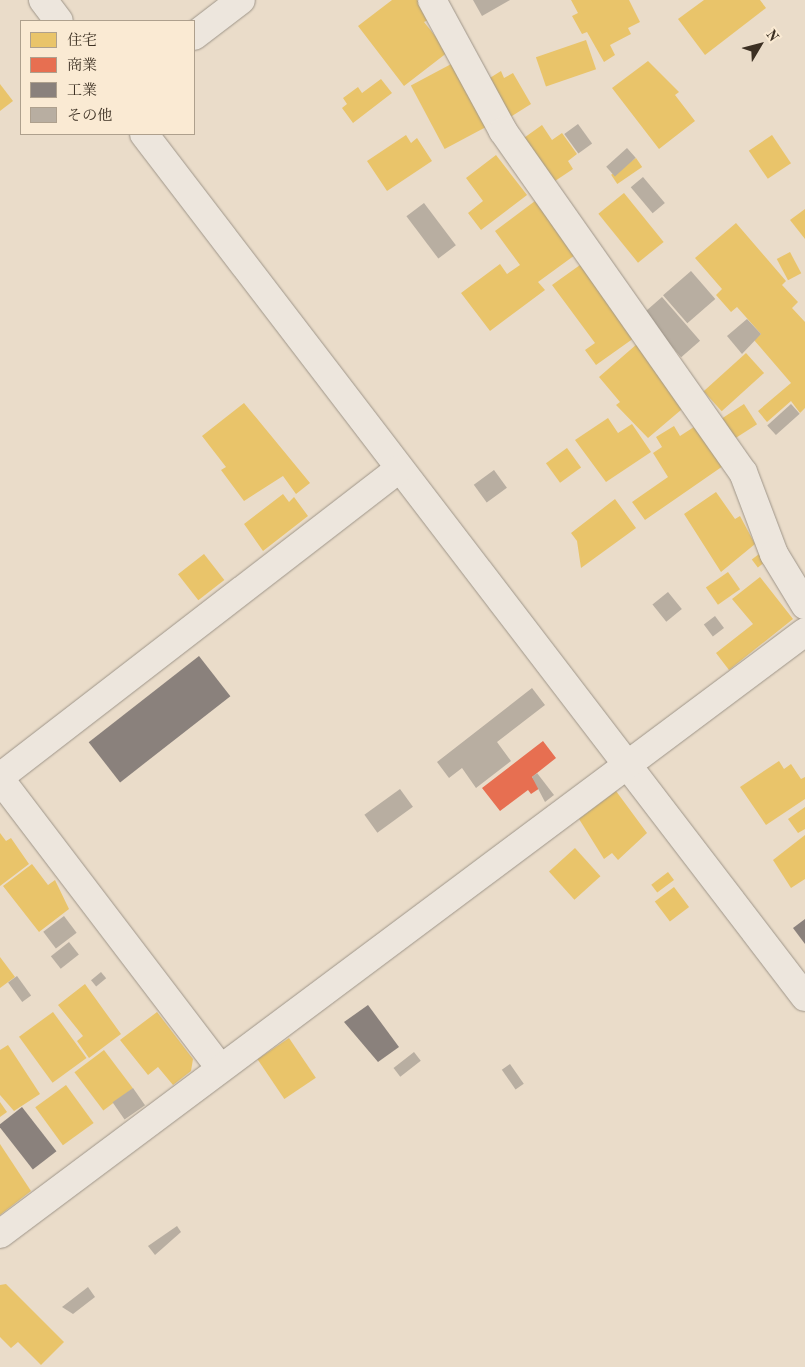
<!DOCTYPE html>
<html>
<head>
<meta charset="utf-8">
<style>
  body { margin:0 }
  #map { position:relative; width:805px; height:1367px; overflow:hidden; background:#eadcc9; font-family:"Old Standard TT","Noto Serif JP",serif }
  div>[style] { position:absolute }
  .homes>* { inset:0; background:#e9c46a; transform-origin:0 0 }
  .shops>* { inset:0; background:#e76f51 }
  .industry>* { inset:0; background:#8a817c; transform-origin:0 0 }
  .building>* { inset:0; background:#b8aea1; transform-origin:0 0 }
  .roads { filter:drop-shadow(0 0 1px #9e9589) drop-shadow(0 0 1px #9e9589) }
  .minor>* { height:28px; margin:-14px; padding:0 14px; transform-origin:14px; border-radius:14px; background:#ede6dd }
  span { translate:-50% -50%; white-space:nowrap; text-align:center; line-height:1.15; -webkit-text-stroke:5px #faead3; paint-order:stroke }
  .legend { position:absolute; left:20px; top:20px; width:175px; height:115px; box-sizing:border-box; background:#faead3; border:1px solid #aea08d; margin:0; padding:6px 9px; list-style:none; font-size:15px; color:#3c3023 }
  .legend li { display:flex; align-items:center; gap:10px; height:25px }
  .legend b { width:25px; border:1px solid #aea08d }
  .north { position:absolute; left:735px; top:20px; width:50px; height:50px; -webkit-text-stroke:4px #faead3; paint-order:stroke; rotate:53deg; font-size:14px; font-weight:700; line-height:20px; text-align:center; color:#3c3023 }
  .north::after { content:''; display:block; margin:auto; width:18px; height:22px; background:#3c3023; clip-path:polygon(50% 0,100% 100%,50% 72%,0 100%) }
</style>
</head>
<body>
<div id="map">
  <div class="homes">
    <div style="clip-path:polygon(392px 0,420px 0,430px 19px,424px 22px,448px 52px,404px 86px,358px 26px)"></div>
    <div style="clip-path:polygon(571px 0,629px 0,640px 22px,628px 28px,631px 34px,610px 45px,615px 55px,604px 62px,587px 32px,582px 34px,572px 16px,578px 13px)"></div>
    <div style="clip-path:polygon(704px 0,760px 0,766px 8px,705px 55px,678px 19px)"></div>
    <div style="left:586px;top:40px;width:31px;height:53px;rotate:71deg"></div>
    <div style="clip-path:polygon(648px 61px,679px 92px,675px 95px,695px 121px,659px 149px,612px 88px)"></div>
    <div style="left:455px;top:62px;width:72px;height:50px;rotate:62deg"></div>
    <div style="clip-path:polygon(501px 71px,504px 78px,513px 73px,531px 104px,507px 119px,485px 81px)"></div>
    <div style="clip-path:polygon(381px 79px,392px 93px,353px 123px,342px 108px,347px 104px,343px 98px,358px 87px,362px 93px)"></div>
    <div style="clip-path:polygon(0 84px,13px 101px,0 111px)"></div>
    <div style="clip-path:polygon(542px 125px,552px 140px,562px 133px,577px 154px,568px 161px,573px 169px,552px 183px,521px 140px)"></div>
    <div style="clip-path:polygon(406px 135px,411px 143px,417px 138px,432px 161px,387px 191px,367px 161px)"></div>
    <div style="left:772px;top:135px;width:34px;height:28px;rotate:56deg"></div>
    <div style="clip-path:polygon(496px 155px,527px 195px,481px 230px,468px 213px,483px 201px,466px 178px)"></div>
    <div style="left:636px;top:158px;width:11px;height:30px;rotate:56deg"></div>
    <div style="left:624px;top:193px;width:63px;height:33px;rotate:51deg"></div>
    <div style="clip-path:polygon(535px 201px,575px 255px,538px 282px,545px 290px,490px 331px,461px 293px,500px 264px,507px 274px,520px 265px,495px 231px)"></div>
    <div style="clip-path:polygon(805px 209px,805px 239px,790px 220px)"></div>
    <div style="clip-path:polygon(736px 223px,786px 281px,782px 285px,798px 302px,792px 308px,805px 322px,805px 408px,800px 413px,791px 401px,767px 422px,758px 411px,791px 383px,754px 340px,761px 334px,737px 307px,731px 312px,716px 295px,722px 289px,695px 258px)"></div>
    <div style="left:790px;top:252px;width:24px;height:15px;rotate:62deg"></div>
    <div style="clip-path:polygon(580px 265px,634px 338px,596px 365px,585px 350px,595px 343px,552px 285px)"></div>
    <div style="clip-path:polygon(637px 344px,688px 404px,648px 438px,616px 405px,620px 402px,599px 377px)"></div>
    <div style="left:746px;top:353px;width:27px;height:57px;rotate:48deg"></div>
    <div style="clip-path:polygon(244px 403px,310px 483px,296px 494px,283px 476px,244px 501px,221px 470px,226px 467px,202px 436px)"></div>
    <div style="left:744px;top:404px;width:24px;height:26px;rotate:57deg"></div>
    <div style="clip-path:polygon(608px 418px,618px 433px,632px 424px,651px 452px,606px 482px,575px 440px)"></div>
    <div style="clip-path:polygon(697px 425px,723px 466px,645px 520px,632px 502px,668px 477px,653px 453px,662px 447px,656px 437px,674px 426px,680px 436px)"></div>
    <div style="left:567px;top:448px;width:24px;height:26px;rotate:54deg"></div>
    <div style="clip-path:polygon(716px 492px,735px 519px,740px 516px,755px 544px,721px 572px,684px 514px)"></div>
    <div style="clip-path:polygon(283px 494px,289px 502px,294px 497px,308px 516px,263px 551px,244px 524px)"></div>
    <div style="clip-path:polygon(615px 499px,636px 528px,581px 568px,577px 541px,571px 533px)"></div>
    <div style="left:204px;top:554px;width:33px;height:33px;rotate:52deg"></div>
    <div style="left:759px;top:554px;width:10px;height:9px;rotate:53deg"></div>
    <div style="left:728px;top:572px;width:21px;height:27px;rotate:55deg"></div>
    <div style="clip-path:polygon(760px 577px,793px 619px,729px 670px,716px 653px,753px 624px,732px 599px)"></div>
    <div style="clip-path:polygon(779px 761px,784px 769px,791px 764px,801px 779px,805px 777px,805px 799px,766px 825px,740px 787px)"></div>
    <div style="clip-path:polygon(616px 791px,647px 833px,618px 860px,612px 853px,604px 859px,579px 819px)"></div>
    <div style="clip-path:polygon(805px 807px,805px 829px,798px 833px,788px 819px)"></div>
    <div style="clip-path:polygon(0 833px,6px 841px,11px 838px,29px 864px,0 886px)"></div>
    <div style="clip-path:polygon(805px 835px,805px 879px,791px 888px,773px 860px)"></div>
    <div style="left:575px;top:848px;width:38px;height:35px;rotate:48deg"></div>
    <div style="clip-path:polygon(32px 864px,48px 885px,55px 880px,69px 909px,39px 932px,3px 886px)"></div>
    <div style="left:668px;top:872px;width:10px;height:21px;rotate:53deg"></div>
    <div style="left:674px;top:887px;width:25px;height:24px;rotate:53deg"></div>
    <div style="clip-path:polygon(0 957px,15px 977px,0 988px)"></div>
    <div style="clip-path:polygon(85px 984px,121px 1034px,89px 1058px,77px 1041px,83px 1036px,58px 1005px)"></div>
    <div style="left:53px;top:1012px;width:57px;height:42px;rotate:54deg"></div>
    <div style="clip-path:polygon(157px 1012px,193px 1059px,191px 1071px,173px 1085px,158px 1067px,148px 1075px,120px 1040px)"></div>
    <div style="left:289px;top:1038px;width:48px;height:38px;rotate:56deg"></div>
    <div style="clip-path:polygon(8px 1045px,40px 1094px,14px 1111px,0 1095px,0 1050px)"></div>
    <div style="left:104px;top:1050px;width:48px;height:37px;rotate:53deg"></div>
    <div style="left:66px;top:1085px;width:47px;height:38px;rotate:54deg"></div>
    <div style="clip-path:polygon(0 1102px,7px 1112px,0 1117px)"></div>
    <div style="clip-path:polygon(0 1144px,31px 1191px,0 1215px)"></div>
    <div style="clip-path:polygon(6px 1284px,64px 1342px,41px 1365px,18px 1342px,11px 1348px,0 1337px,0 1285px)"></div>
  </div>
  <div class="shops">
    <div style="clip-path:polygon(543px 741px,556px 758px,532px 777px,540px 788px,531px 794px,528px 790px,500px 811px,482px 788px)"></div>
  </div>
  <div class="industry">
    <div style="left:199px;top:656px;width:51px;height:140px;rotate:52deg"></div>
    <div style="clip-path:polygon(805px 919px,805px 944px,793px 928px)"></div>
    <div style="clip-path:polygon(368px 1005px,399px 1047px,378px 1062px,344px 1022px)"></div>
    <div style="left:22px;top:1107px;width:56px;height:30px;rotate:52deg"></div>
  </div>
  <div class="building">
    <div style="clip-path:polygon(473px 0,510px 0,482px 16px)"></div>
    <div style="left:578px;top:124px;width:24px;height:17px;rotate:54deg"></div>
    <div style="left:627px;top:148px;width:13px;height:28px;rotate:48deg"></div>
    <div style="left:643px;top:177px;width:34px;height:16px;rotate:50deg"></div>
    <div style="left:424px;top:203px;width:53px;height:22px;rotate:53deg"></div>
    <div style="left:691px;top:271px;width:37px;height:37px;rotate:49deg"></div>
    <div style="left:662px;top:297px;width:58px;height:25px;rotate:49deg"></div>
    <div style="clip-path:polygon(747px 319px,761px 334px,742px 354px,727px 336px)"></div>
    <div style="left:791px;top:404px;width:13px;height:32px;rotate:48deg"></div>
    <div style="left:494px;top:470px;width:22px;height:25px;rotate:54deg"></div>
    <div style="left:668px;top:592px;width:22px;height:20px;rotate:51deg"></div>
    <div style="left:715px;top:616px;width:15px;height:14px;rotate:53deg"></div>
    <div style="clip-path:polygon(532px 688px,545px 705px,497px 742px,511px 761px,476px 788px,462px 768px,449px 778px,437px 762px)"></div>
    <div style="clip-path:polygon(537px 773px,554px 795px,545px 802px,532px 777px)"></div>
    <div style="left:400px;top:789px;width:22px;height:44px;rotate:54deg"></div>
    <div style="left:64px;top:916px;width:21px;height:26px;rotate:53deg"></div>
    <div style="left:69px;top:942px;width:16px;height:23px;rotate:52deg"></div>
    <div style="left:101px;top:972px;width:8px;height:13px;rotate:50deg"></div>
    <div style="left:17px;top:976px;width:24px;height:11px;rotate:54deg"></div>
    <div style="left:414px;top:1052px;width:11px;height:26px;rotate:52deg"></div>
    <div style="left:510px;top:1064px;width:24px;height:10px;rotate:55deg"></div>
    <div style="left:133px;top:1088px;width:21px;height:25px;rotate:55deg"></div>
    <div style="clip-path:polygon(177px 1226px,181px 1232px,155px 1255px,148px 1246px)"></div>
    <div style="clip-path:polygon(88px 1287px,95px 1297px,73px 1314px,62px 1307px)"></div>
  </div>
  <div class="roads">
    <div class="minor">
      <div style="left:43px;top:0;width:26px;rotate:53deg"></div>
      <div style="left:432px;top:0;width:149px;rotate:61.5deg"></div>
      <div style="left:503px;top:131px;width:417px;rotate:54.9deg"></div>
      <div style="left:743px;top:472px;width:88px;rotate:69.3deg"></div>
      <div style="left:774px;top:554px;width:60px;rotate:58.7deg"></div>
      <div style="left:194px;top:36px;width:59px;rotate:-37.5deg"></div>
      <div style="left:144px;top:134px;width:1087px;rotate:52.55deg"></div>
      <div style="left:0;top:777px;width:504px;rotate:-37.67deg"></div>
      <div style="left:0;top:779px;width:363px;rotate:52.7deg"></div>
      <div style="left:0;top:1234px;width:1005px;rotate:-36.79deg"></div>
    </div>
  </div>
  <ul class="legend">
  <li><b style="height:14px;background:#e9c46a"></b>住宅</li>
  <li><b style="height:14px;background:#e76f51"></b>商業</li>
  <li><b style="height:14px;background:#8a817c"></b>工業</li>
  <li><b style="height:14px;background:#b8aea1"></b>その他</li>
  </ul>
  <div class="north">N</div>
</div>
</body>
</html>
